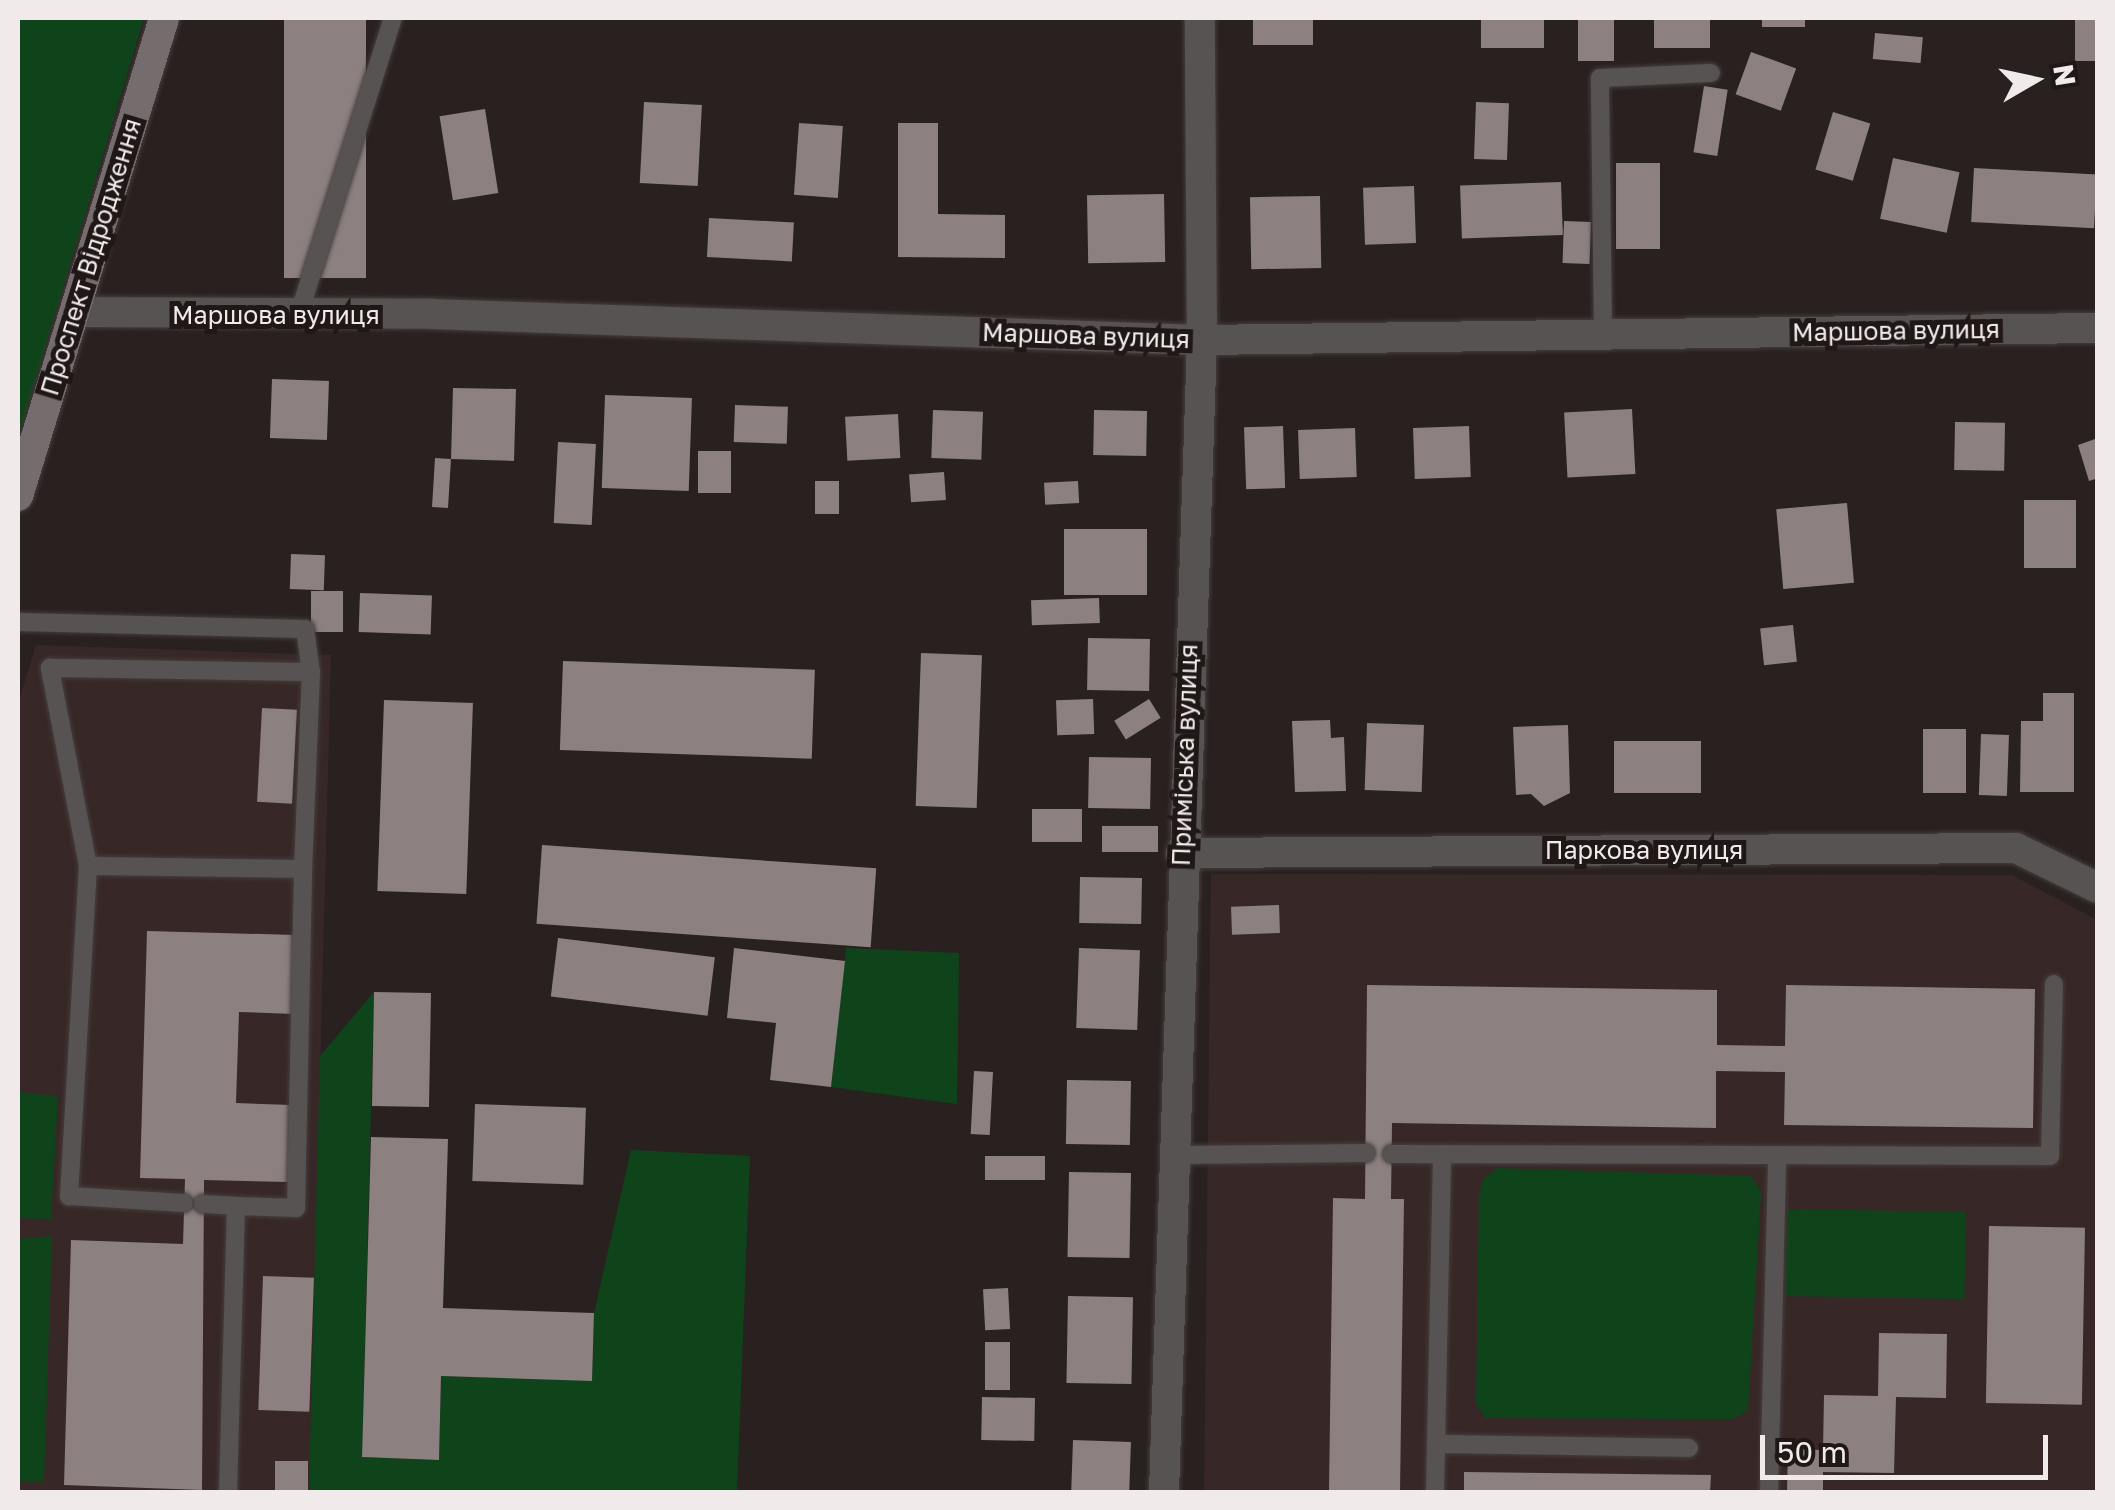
<!DOCTYPE html>
<html>
<head>
<meta charset="utf-8">
<style>
  body { margin:0 }
  #map { position:relative; width:2115px; height:1510px; overflow:hidden; background:#292120; font-family:"Golos Text",sans-serif }
  div>[style] { position:absolute }
  .built>* { inset:0; background:#372827 }
  .green>* { inset:0; background:#0f441a; transform-origin:0 0 }
  .building>* { inset:0; background:#8c8180; transform-origin:0 0 }
  .roads { filter:drop-shadow(0 0 2px #453d3c) drop-shadow(0 0 2px #453d3c) }
  .service>* { height:18px; margin:-9px; padding:0 9px; transform-origin:9px; border-radius:9px; background:#575352 }
  .minor>* { height:30px; margin:-15px; padding:0 15px; transform-origin:15px; border-radius:15px; background:#575352 }
  .secondary>* { height:30px; margin:-15px; padding:0 15px; transform-origin:15px; border-radius:15px; background:#756d6d }
  span { translate:-50% -50%; white-space:nowrap; text-align:center; line-height:1.15; -webkit-text-stroke:10px #201717; paint-order:stroke }
  .street-label { font-size:25px; color:#f1eaea }
  .frame { position:absolute; inset:0; border:20px solid #f1eaea; pointer-events:none }
  .north { position:absolute; left:1985px; top:30px; width:100px; height:100px; -webkit-text-stroke:8px #201717; paint-order:stroke; rotate:81deg; font-size:28px; font-weight:700; line-height:40px; text-align:center; color:#f1eaea }
  .north::after { content:''; display:block; margin:auto; width:35px; height:45px; background:#f1eaea; clip-path:polygon(50% 0,100% 100%,50% 72%,0 100%) }
  .scale { position:absolute; left:1760px; top:1435px; width:288px; height:45px; box-sizing:border-box; border:5px solid #f1eaea; border-top:0; padding-left:12px; font-size:30px; line-height:35px; white-space:nowrap; color:#f1eaea; -webkit-text-stroke:8px #201717; paint-order:stroke }
</style>
</head>
<body>
<div id="map">
  <div class="built">
    <div style="clip-path:polygon(36px 645px,331px 655px,309px 1492px,18px 1492px,18px 704px)"></div>
    <div style="clip-path:polygon(1211px 874px,2012px 875px,2097px 920px,2097px 1492px,1204px 1492px)"></div>
  </div>
  <div class="green">
    <div style="clip-path:polygon(18px 18px,144px 18px,18px 438px)"></div>
    <div style="clip-path:polygon(846px 948px,959px 953px,957px 1104px,831px 1087px)"></div>
    <div style="clip-path:polygon(374px 992px,362px 1457px,439px 1460px,441px 1376px,592px 1380px,594px 1313px,631px 1150px,750px 1156px,737px 1492px,309px 1492px,320px 1056px)"></div>
    <div style="clip-path:polygon(18px 1092px,58px 1096px,51px 1219px,18px 1218px)"></div>
    <div style="clip-path:polygon(1498px 1168px,1751px 1176px,1761px 1192px,1748px 1410px,1733px 1419px,1485px 1418px,1476px 1403px,1479px 1195px,1484px 1178px)"></div>
    <div style="left:1787px;top:1209px;width:179px;height:87px;rotate:1deg"></div>
    <div style="clip-path:polygon(52px 1236px,44px 1481px,18px 1481px,18px 1239px)"></div>
  </div>
  <div class="building">
    <div style="left:284px;top:18px;width:82px;height:260px"></div>
    <div style="left:1253px;top:18px;width:60px;height:27px"></div>
    <div style="left:1481px;top:18px;width:63px;height:30px"></div>
    <div style="left:1578px;top:18px;width:36px;height:43px"></div>
    <div style="left:1654px;top:18px;width:56px;height:30px"></div>
    <div style="left:1762px;top:18px;width:43px;height:9px"></div>
    <div style="left:2075px;top:18px;width:23px;height:43px"></div>
    <div style="left:1875px;top:33px;width:48px;height:26px;rotate:5deg"></div>
    <div style="left:1751px;top:52px;width:48px;height:45px;rotate:20deg"></div>
    <div style="left:1704px;top:86px;width:24px;height:67px;rotate:9deg"></div>
    <div style="left:644px;top:102px;width:58px;height:81px;rotate:3deg"></div>
    <div style="left:1476px;top:102px;width:33px;height:57px;rotate:2deg"></div>
    <div style="left:485px;top:109px;width:85px;height:46px;rotate:81deg"></div>
    <div style="left:1833px;top:112px;width:39px;height:60px;rotate:17deg"></div>
    <div style="left:799px;top:123px;width:44px;height:72px;rotate:4deg"></div>
    <div style="clip-path:polygon(898px 123px,938px 123px,938px 214px,1005px 215px,1005px 258px,898px 257px)"></div>
    <div style="left:1893px;top:158px;width:68px;height:62px;rotate:12deg"></div>
    <div style="left:1616px;top:163px;width:44px;height:86px"></div>
    <div style="left:1974px;top:168px;width:123px;height:54px;rotate:3deg"></div>
    <div style="left:1561px;top:182px;width:53px;height:101px;rotate:88deg"></div>
    <div style="left:1414px;top:186px;width:57px;height:51px;rotate:88deg"></div>
    <div style="left:1164px;top:194px;width:68px;height:77px;rotate:89deg"></div>
    <div style="left:1320px;top:196px;width:72px;height:70px;rotate:89deg"></div>
    <div style="left:709px;top:218px;width:85px;height:39px;rotate:3deg"></div>
    <div style="left:1564px;top:221px;width:27px;height:42px;rotate:2deg"></div>
    <div style="left:272px;top:379px;width:57px;height:59px;rotate:2deg"></div>
    <div style="clip-path:polygon(453px 388px,516px 389px,514px 461px,451px 459px,448px 508px,432px 507px,435px 458px,451px 459px)"></div>
    <div style="left:605px;top:395px;width:87px;height:93px;rotate:2deg"></div>
    <div style="left:735px;top:405px;width:53px;height:37px;rotate:2deg"></div>
    <div style="left:1632px;top:409px;width:65px;height:68px;rotate:87deg"></div>
    <div style="left:933px;top:410px;width:50px;height:48px;rotate:2deg"></div>
    <div style="left:1094px;top:410px;width:53px;height:45px;rotate:1deg"></div>
    <div style="left:898px;top:414px;width:44px;height:53px;rotate:87deg"></div>
    <div style="left:1955px;top:422px;width:50px;height:48px;rotate:1deg"></div>
    <div style="left:1283px;top:426px;width:62px;height:39px;rotate:88deg"></div>
    <div style="left:1469px;top:426px;width:51px;height:56px;rotate:88deg"></div>
    <div style="left:1355px;top:428px;width:49px;height:57px;rotate:88deg"></div>
    <div style="clip-path:polygon(2098px 438px,2098px 478px,2089px 481px,2078px 445px)"></div>
    <div style="left:558px;top:442px;width:38px;height:81px;rotate:3deg"></div>
    <div style="left:698px;top:451px;width:33px;height:42px"></div>
    <div style="left:944px;top:472px;width:28px;height:35px;rotate:86deg"></div>
    <div style="left:815px;top:481px;width:24px;height:33px"></div>
    <div style="left:1078px;top:481px;width:22px;height:34px;rotate:87deg"></div>
    <div style="left:2024px;top:500px;width:52px;height:68px"></div>
    <div style="left:1847px;top:503px;width:80px;height:71px;rotate:85deg"></div>
    <div style="left:1147px;top:529px;width:66px;height:83px;rotate:90deg"></div>
    <div style="left:291px;top:554px;width:34px;height:35px;rotate:2deg"></div>
    <div style="left:311px;top:591px;width:32px;height:41px"></div>
    <div style="left:360px;top:593px;width:72px;height:39px;rotate:2deg"></div>
    <div style="left:1099px;top:598px;width:25px;height:68px;rotate:88deg"></div>
    <div style="left:1793px;top:625px;width:37px;height:33px;rotate:84deg"></div>
    <div style="left:1088px;top:638px;width:62px;height:52px;rotate:1deg"></div>
    <div style="left:921px;top:653px;width:61px;height:153px;rotate:2deg"></div>
    <div style="left:563px;top:661px;width:252px;height:89px;rotate:2deg"></div>
    <div style="clip-path:polygon(2043px 693px,2074px 693px,2074px 792px,2020px 792px,2021px 721px,2043px 721px)"></div>
    <div style="left:1093px;top:699px;width:35px;height:37px;rotate:88deg"></div>
    <div style="left:1149px;top:699px;width:22px;height:41px;rotate:58deg"></div>
    <div style="left:384px;top:700px;width:89px;height:191px;rotate:2deg"></div>
    <div style="left:262px;top:708px;width:35px;height:94px;rotate:3deg"></div>
    <div style="clip-path:polygon(1330px 720px,1331px 738px,1344px 737px,1346px 791px,1295px 792px,1292px 721px)"></div>
    <div style="left:1367px;top:723px;width:57px;height:67px;rotate:2deg"></div>
    <div style="clip-path:polygon(1568px 725px,1570px 793px,1544px 806px,1531px 794px,1516px 795px,1513px 727px)"></div>
    <div style="left:1923px;top:729px;width:43px;height:64px"></div>
    <div style="left:1981px;top:734px;width:28px;height:61px;rotate:2deg"></div>
    <div style="left:1614px;top:741px;width:87px;height:52px"></div>
    <div style="left:1089px;top:757px;width:62px;height:51px;rotate:1deg"></div>
    <div style="left:1032px;top:809px;width:50px;height:33px"></div>
    <div style="left:1102px;top:826px;width:56px;height:26px"></div>
    <div style="left:542px;top:845px;width:335px;height:79px;rotate:4deg"></div>
    <div style="left:1080px;top:877px;width:62px;height:46px;rotate:1deg"></div>
    <div style="left:1279px;top:905px;width:28px;height:48px;rotate:88deg"></div>
    <div style="clip-path:polygon(147px 931px,296px 935px,294px 1014px,239px 1012px,236px 1103px,291px 1105px,289px 1182px,204px 1180px,202px 1490px,64px 1485px,71px 1240px,183px 1244px,185px 1179px,140px 1178px)"></div>
    <div style="left:558px;top:938px;width:158px;height:59px;rotate:7deg"></div>
    <div style="clip-path:polygon(734px 948px,845px 961px,831px 1087px,770px 1080px,776px 1023px,727px 1018px)"></div>
    <div style="left:1079px;top:948px;width:61px;height:80px;rotate:2deg"></div>
    <div style="clip-path:polygon(1367px 985px,1717px 990px,1717px 1045px,1785px 1046px,1786px 985px,2035px 989px,2033px 1128px,1784px 1125px,1785px 1072px,1716px 1071px,1716px 1128px,1392px 1123px,1391px 1199px,1404px 1199px,1400px 1492px,1329px 1492px,1333px 1198px,1365px 1199px)"></div>
    <div style="left:374px;top:992px;width:57px;height:114px;rotate:1deg"></div>
    <div style="left:974px;top:1071px;width:19px;height:63px;rotate:3deg"></div>
    <div style="left:1067px;top:1080px;width:64px;height:64px;rotate:1deg"></div>
    <div style="left:475px;top:1104px;width:111px;height:77px;rotate:2deg"></div>
    <div style="clip-path:polygon(371px 1137px,448px 1139px,443px 1308px,594px 1313px,592px 1381px,441px 1376px,439px 1460px,362px 1457px)"></div>
    <div style="left:985px;top:1156px;width:60px;height:24px"></div>
    <div style="left:1069px;top:1172px;width:62px;height:85px;rotate:1deg"></div>
    <div style="left:1989px;top:1226px;width:96px;height:177px;rotate:1deg"></div>
    <div style="left:263px;top:1276px;width:51px;height:134px;rotate:2deg"></div>
    <div style="left:1008px;top:1288px;width:41px;height:25px;rotate:87deg"></div>
    <div style="left:1068px;top:1296px;width:65px;height:87px;rotate:1deg"></div>
    <div style="clip-path:polygon(1879px 1333px,1947px 1334px,1946px 1398px,1896px 1397px,1894px 1473px,1823px 1472px,1823px 1492px,1787px 1492px,1788px 1449px,1823px 1450px,1824px 1395px,1878px 1396px)"></div>
    <div style="left:985px;top:1342px;width:25px;height:48px"></div>
    <div style="left:982px;top:1397px;width:53px;height:43px;rotate:1deg"></div>
    <div style="left:1073px;top:1440px;width:58px;height:52px;rotate:2deg"></div>
    <div style="left:275px;top:1461px;width:33px;height:31px"></div>
    <div style="clip-path:polygon(1464px 1472px,1711px 1475px,1710px 1492px,1464px 1492px)"></div>
  </div>
  <div class="roads">
    <div class="service">
      <div style="left:298px;top:317px;width:314px;rotate:-72.4deg"></div>
      <div style="left:1603px;top:335px;width:257px;rotate:-90.7deg"></div>
      <div style="left:1600px;top:78px;width:111px;rotate:-2.6deg"></div>
      <div style="left:18px;top:622px;width:287px;rotate:1.4deg"></div>
      <div style="left:305px;top:629px;width:43px;rotate:82.1deg"></div>
      <div style="left:88px;top:866px;width:202px;rotate:-100.9deg"></div>
      <div style="left:50px;top:668px;width:261px;rotate:0.9deg"></div>
      <div style="left:311px;top:672px;width:197px;rotate:92.3deg"></div>
      <div style="left:303px;top:869px;width:215px;rotate:-179.2deg"></div>
      <div style="left:88px;top:866px;width:331px;rotate:93.3deg"></div>
      <div style="left:69px;top:1196px;width:115px;rotate:3.5deg"></div>
      <div style="left:1392px;top:1154px;width:658px;rotate:0.17deg"></div>
      <div style="left:2050px;top:1156px;width:172px;rotate:-88.7deg"></div>
      <div style="left:1177px;top:1155px;width:189px;rotate:-0.6deg"></div>
      <div style="left:203px;top:1204px;width:33px;rotate:3deg"></div>
      <div style="left:236px;top:1206px;width:286px;rotate:91.6deg"></div>
      <div style="left:236px;top:1206px;width:60px;rotate:1.9deg"></div>
      <div style="left:296px;top:1208px;width:339px;rotate:-88.8deg"></div>
      <div style="left:1436px;top:1444px;width:253px;rotate:0.9deg"></div>
      <div style="left:1435px;top:1492px;width:338px;rotate:-88.8deg"></div>
      <div style="left:1769px;top:1492px;width:337px;rotate:-88.6deg"></div>
    </div>
    <div class="minor">
      <div style="left:75px;top:312px;width:357px;rotate:0.3deg"></div>
      <div style="left:432px;top:314px;width:770px;rotate:1.93deg"></div>
      <div style="left:1202px;top:340px;width:896px;rotate:-0.77deg"></div>
      <div style="left:1181px;top:853px;width:835px;rotate:-0.34deg"></div>
      <div style="left:2016px;top:848px;width:91px;rotate:26deg"></div>
      <div style="left:1164px;top:1492px;width:1153px;rotate:-88.11deg"></div>
      <div style="left:1202px;top:340px;width:322px;rotate:-90.4deg"></div>
    </div>
    <div class="secondary">
      <div style="left:18px;top:496px;width:500px;rotate:-73deg"></div>
    </div>
  </div>
  <div class="street-label">
    <span style="left:91px;top:257px;rotate:-73deg">Проспект Відродження</span>
    <span style="left:276px;top:315px">Маршова вулиця</span>
    <span style="left:1896px;top:331px;rotate:-1deg">Маршова вулиця</span>
    <span style="left:1086px;top:336px;rotate:2deg">Маршова вулиця</span>
    <span style="left:1185px;top:755px;rotate:-88deg">Приміська вулиця</span>
    <span style="left:1644px;top:850px">Паркова вулиця</span>
  </div>
  <div class="frame"></div>
  <div class="north">N</div>
  <div class="scale">50 m</div>
</div>
</body>
</html>
